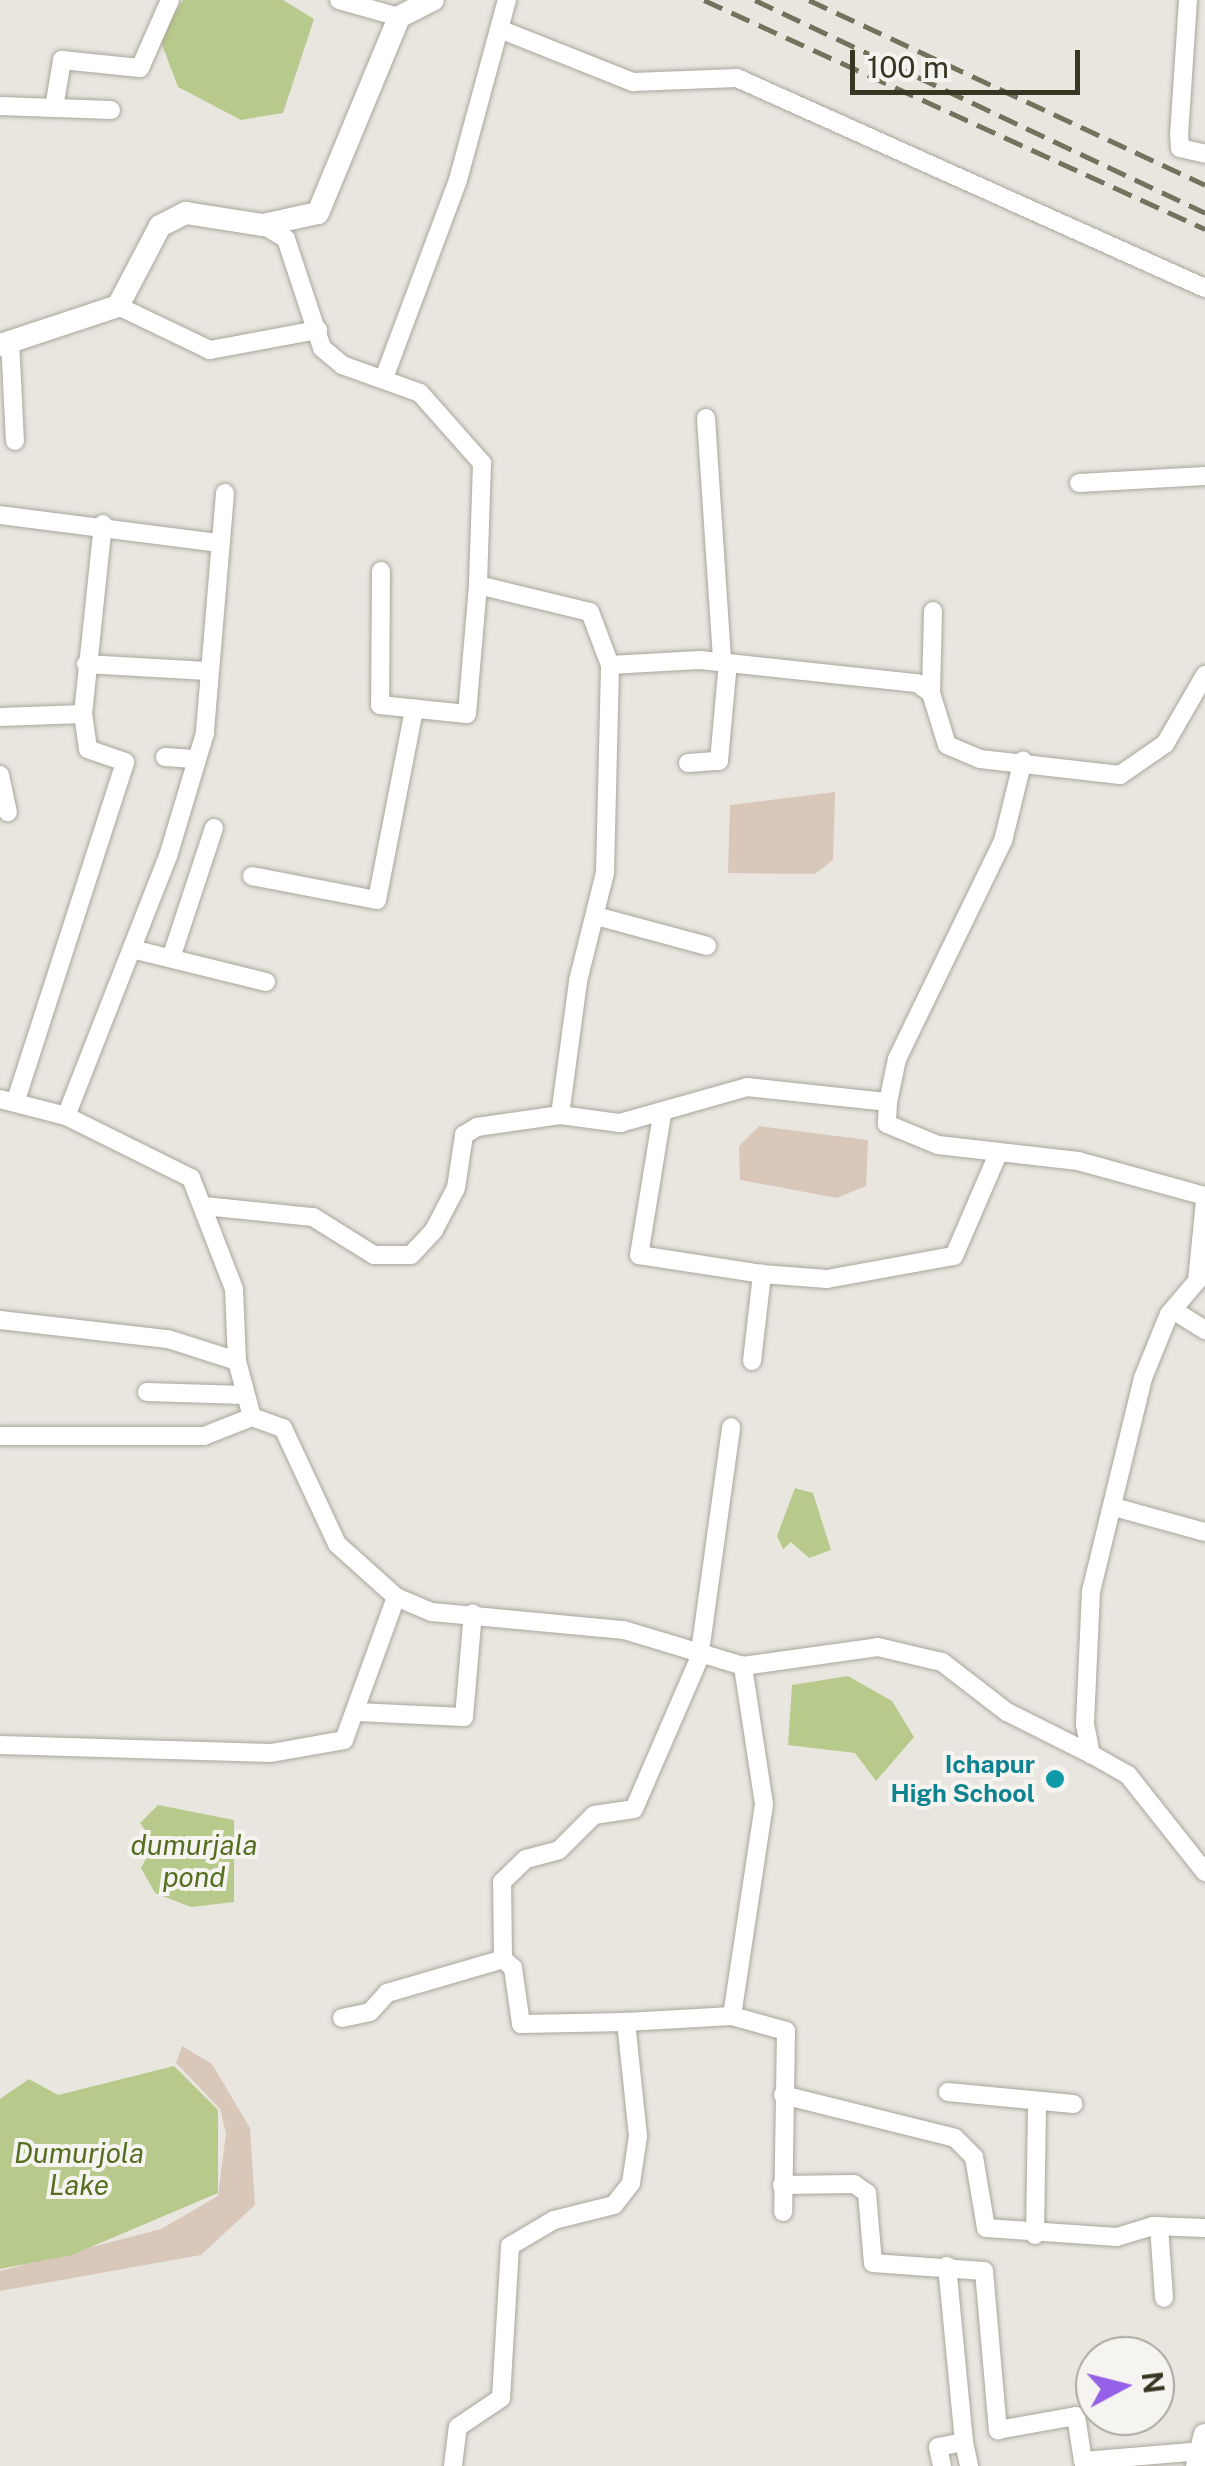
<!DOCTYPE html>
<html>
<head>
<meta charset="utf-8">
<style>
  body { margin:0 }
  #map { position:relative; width:1205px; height:2466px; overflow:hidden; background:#e9e6e0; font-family:"Public Sans",sans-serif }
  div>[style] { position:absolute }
  .green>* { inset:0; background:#d9c7ba }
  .water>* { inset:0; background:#b7ca8b }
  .roads { filter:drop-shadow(0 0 2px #a9a69c) drop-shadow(0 0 2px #a9a69c) }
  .minor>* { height:18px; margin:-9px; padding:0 9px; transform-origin:9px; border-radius:9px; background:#fff }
  .tertiary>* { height:22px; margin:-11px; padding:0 11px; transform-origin:11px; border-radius:11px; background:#fff }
  .rail>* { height:5px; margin-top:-2.5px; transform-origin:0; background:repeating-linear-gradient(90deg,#74715c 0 20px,transparent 0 30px) }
  .dots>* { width:28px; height:28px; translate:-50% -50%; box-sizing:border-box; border:5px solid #f6f4f0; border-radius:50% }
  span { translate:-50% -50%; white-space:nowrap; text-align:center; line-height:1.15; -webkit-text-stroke:8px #f6f4f0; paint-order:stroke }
  .culture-label { font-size:25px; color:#0d838f; font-weight:700 }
  .right { translate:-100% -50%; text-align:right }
  .water-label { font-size:28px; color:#566e22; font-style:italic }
  .north { position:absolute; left:1075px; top:2336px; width:100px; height:100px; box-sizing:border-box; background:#f6f4f0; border:2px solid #aaa89e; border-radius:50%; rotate:83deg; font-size:28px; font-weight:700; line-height:40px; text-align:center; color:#383522 }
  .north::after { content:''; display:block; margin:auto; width:35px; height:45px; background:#9561e6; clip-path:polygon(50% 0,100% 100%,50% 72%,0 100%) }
  .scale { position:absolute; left:850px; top:50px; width:230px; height:45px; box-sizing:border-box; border:5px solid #383522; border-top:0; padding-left:12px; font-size:30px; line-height:35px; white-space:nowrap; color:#383522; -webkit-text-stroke:8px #f6f4f0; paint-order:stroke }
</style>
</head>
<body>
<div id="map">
  <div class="green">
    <div style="clip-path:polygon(835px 792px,833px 860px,815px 874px,728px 873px,730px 805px)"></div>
    <div style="clip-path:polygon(759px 1126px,868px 1140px,866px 1186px,837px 1198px,740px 1180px,739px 1146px)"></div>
    <div style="clip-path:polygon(182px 2046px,212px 2064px,250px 2128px,255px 2205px,201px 2255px,0 2291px,0 2271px,161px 2229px,218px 2196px,226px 2133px,220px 2109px,176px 2063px)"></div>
  </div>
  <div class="water">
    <div style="clip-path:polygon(183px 0,283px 0,314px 19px,283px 113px,241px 120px,178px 87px,159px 37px)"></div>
    <div style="clip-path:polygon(795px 1488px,813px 1493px,831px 1550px,809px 1558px,791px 1542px,783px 1549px,777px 1536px)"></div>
    <div style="clip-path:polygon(848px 1676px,892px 1701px,914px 1737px,876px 1781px,855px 1753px,788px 1745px,792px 1685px)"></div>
    <div style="clip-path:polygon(158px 1805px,234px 1820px,234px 1902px,191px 1907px,155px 1893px,141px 1868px,154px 1843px,140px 1823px)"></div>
    <div style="clip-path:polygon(174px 2066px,218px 2110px,218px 2193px,72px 2255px,0 2269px,0 2099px,29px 2079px,58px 2095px)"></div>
  </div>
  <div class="roads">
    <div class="minor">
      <div style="left:339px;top:0;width:62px;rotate:15.8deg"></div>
      <div style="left:1188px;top:0;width:134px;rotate:93.8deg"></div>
      <div style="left:1179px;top:134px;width:14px;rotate:86deg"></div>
      <div style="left:1180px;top:148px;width:26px;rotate:13deg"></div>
      <div style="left:502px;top:30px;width:141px;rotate:21.7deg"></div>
      <div style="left:633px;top:82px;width:104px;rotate:-2.2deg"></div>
      <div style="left:737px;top:78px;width:513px;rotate:24.17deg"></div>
      <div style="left:0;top:106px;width:111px;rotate:2.1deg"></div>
      <div style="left:54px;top:108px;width:49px;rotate:-80.5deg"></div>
      <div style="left:62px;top:60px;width:78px;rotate:5.9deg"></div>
      <div style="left:140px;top:68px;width:74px;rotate:-66.2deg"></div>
      <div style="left:263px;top:225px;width:27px;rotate:31deg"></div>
      <div style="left:286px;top:239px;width:115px;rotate:71.7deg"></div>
      <div style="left:322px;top:348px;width:26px;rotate:40deg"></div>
      <div style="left:342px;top:365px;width:83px;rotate:19.7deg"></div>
      <div style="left:420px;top:393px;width:94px;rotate:48.5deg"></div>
      <div style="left:482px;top:463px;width:122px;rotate:91.9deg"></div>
      <div style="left:478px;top:585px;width:115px;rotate:13.6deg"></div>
      <div style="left:590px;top:612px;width:57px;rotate:69.3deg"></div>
      <div style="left:610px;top:665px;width:90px;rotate:-3.2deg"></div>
      <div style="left:700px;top:660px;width:218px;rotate:6.1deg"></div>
      <div style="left:917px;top:683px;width:17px;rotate:36deg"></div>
      <div style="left:931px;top:693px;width:54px;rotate:72.9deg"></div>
      <div style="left:947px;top:745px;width:36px;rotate:23deg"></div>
      <div style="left:980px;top:759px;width:141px;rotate:6.5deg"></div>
      <div style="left:1120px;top:775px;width:55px;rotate:-34.6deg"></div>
      <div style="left:1165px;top:744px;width:80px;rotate:-59.9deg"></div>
      <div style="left:118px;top:306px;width:102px;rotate:25.6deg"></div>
      <div style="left:210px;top:350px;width:110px;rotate:-10.5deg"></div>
      <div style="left:10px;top:340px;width:101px;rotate:87.2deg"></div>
      <div style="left:384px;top:378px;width:211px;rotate:-69.5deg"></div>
      <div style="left:458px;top:180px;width:187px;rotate:-74.8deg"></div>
      <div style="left:706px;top:418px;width:245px;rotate:86.2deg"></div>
      <div style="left:1079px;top:483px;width:126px;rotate:-3.2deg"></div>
      <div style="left:225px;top:493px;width:241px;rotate:94.8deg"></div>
      <div style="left:205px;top:733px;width:128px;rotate:106.7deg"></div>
      <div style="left:168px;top:856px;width:279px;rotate:111.4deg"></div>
      <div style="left:66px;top:1116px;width:140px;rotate:26.4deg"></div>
      <div style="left:191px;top:1178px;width:119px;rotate:68.8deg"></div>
      <div style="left:234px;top:1289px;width:72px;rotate:87.6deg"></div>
      <div style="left:0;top:515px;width:222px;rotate:7.3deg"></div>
      <div style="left:381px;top:571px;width:134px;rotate:90.4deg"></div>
      <div style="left:380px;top:705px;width:87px;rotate:5.9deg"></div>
      <div style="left:467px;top:714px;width:129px;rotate:-85.1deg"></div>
      <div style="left:86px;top:664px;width:121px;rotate:3.3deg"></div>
      <div style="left:931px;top:693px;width:82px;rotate:-88.6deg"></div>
      <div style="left:0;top:717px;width:83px;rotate:-2.1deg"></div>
      <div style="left:165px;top:757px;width:32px;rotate:4deg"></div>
      <div style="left:688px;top:763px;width:31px;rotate:-4deg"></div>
      <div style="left:719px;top:761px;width:98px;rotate:-84.8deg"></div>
      <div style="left:0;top:775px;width:38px;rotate:78deg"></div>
      <div style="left:252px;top:876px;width:127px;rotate:10.9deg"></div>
      <div style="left:377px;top:900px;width:195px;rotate:-79deg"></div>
      <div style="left:596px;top:916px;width:115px;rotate:15.1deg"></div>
      <div style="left:132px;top:949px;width:138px;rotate:13.8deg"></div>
      <div style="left:171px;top:958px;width:137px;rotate:-71.7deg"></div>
      <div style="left:0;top:1099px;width:68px;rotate:14.4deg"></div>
      <div style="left:16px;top:1100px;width:355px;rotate:-72.1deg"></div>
      <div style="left:125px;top:762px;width:39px;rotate:-161deg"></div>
      <div style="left:88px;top:749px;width:35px;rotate:-98deg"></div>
      <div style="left:83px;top:714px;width:191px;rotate:-84deg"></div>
      <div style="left:888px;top:1102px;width:44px;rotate:-78.2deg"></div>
      <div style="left:897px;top:1059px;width:242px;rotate:-64.1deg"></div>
      <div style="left:1003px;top:841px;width:83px;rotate:-76.1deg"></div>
      <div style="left:560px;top:1115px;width:135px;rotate:-82.3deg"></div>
      <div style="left:578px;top:981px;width:111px;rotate:-76deg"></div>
      <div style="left:605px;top:873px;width:208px;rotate:-88.6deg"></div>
      <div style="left:662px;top:1115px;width:142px;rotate:99.3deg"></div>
      <div style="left:639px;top:1255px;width:124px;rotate:8.8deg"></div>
      <div style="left:762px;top:1274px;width:65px;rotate:4.4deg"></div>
      <div style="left:827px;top:1279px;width:129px;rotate:-10.3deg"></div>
      <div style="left:954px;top:1256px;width:109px;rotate:-66.7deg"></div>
      <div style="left:1205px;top:1201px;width:80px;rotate:95.7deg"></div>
      <div style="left:1197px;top:1281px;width:43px;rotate:130.3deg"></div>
      <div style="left:1169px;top:1314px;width:69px;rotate:112.1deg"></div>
      <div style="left:1143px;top:1378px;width:219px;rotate:103.7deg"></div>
      <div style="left:1091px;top:1591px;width:133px;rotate:92.6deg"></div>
      <div style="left:1085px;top:1724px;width:31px;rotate:79deg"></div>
      <div style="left:1091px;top:1754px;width:43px;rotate:29.6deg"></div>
      <div style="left:1128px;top:1775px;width:124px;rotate:51.6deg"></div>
      <div style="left:204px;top:1206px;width:110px;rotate:5.8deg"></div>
      <div style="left:313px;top:1217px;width:72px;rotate:31.9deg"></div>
      <div style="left:374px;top:1255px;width:37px"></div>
      <div style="left:411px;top:1255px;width:34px;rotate:-47deg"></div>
      <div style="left:434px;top:1230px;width:47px;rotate:-62.4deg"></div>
      <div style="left:456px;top:1188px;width:54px;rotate:-81.4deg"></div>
      <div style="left:464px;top:1135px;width:15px;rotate:-32deg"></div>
      <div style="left:477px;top:1127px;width:84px;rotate:-8.2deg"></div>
      <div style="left:560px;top:1115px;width:61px;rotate:7.6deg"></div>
      <div style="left:620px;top:1123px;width:132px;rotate:-15.8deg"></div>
      <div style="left:747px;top:1087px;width:142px;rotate:6.1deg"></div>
      <div style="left:888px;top:1102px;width:22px;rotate:93deg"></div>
      <div style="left:887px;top:1124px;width:55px;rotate:22.4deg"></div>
      <div style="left:938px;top:1145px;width:141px;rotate:6.5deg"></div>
      <div style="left:1078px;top:1161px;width:132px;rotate:15.4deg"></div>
      <div style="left:1173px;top:1310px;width:38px;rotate:32deg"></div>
      <div style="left:0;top:1320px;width:169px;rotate:6.5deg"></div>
      <div style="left:168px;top:1339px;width:72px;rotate:17.7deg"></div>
      <div style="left:237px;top:1361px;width:58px;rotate:75deg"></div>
      <div style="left:252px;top:1417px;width:33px;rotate:20deg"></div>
      <div style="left:283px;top:1428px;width:128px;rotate:65deg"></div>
      <div style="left:337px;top:1544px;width:79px;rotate:41.9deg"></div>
      <div style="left:396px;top:1597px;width:39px;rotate:23deg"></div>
      <div style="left:432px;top:1612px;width:193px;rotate:5.4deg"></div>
      <div style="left:624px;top:1630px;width:124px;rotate:16.8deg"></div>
      <div style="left:743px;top:1666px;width:136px;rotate:-8deg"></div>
      <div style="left:878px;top:1647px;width:66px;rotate:13.2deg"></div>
      <div style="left:942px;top:1662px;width:82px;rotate:37.6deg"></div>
      <div style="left:1007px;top:1712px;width:94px;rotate:26.6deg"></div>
      <div style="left:752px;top:1361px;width:88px;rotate:-83.4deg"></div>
      <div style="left:147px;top:1392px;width:98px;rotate:1.8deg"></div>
      <div style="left:0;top:1436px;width:204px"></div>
      <div style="left:204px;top:1436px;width:52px;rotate:-21.6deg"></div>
      <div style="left:1114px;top:1507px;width:94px;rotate:15.4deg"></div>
      <div style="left:356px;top:1712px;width:108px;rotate:2.7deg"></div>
      <div style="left:464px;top:1717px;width:104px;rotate:-85.1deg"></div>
      <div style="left:0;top:1745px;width:271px;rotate:1.7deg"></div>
      <div style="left:271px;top:1753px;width:74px;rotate:-10.1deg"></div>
      <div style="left:344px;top:1740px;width:152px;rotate:-70deg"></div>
      <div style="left:732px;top:2016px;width:56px;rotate:15.5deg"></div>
      <div style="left:786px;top:2031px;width:181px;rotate:90.9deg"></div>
      <div style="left:342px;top:2018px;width:29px;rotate:-12deg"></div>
      <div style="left:370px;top:2012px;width:25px;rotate:-48deg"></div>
      <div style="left:387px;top:1993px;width:121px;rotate:-16.3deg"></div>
      <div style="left:626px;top:2022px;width:105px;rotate:178.9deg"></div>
      <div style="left:521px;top:2024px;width:57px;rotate:-98.1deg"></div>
      <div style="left:513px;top:1968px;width:13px;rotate:-138deg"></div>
      <div style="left:503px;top:1959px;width:77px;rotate:-90.7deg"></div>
      <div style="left:502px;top:1882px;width:33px;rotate:-44deg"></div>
      <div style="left:526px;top:1859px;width:34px;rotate:-15deg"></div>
      <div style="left:559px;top:1850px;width:49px;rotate:-45deg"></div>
      <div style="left:594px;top:1815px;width:40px;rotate:-8.5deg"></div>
      <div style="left:634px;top:1809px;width:163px;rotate:-66.6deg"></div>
      <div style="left:699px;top:1659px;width:234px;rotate:-82.1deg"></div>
      <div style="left:948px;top:2092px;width:126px;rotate:5.5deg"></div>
      <div style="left:783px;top:2095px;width:177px;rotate:14deg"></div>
      <div style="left:955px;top:2138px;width:27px;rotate:45deg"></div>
      <div style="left:974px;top:2157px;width:72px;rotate:80.4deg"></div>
      <div style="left:986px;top:2228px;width:131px;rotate:3.9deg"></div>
      <div style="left:1117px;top:2237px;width:38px;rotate:-17deg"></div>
      <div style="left:1153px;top:2226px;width:52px;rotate:2.2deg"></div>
      <div style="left:782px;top:2185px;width:72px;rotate:-0.8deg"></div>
      <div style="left:854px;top:2184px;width:16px;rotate:35deg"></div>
      <div style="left:867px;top:2193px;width:70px;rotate:85.1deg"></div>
      <div style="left:873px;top:2263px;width:111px;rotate:4.1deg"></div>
      <div style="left:984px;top:2271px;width:160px;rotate:85deg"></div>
      <div style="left:998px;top:2430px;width:79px;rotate:-10.2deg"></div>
      <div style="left:1076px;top:2416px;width:46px;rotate:81.2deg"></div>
      <div style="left:1083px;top:2461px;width:118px;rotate:-4.8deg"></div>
      <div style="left:1159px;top:2226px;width:72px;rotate:86deg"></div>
      <div style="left:1035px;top:2235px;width:131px;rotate:-89.1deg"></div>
      <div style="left:964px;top:2442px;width:25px;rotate:78deg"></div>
      <div style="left:453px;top:2466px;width:39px;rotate:-83deg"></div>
      <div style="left:458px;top:2427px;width:52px;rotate:-34deg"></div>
      <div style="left:501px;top:2398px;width:152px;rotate:-86.6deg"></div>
      <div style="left:510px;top:2246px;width:51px;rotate:-30.6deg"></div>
      <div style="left:554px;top:2220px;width:62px;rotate:-14deg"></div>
      <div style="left:614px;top:2205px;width:28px;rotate:-52deg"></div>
      <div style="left:631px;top:2183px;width:48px;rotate:-81.5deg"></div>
      <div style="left:638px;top:2136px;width:115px;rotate:-96deg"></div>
      <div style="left:626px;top:2022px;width:106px;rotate:-3.2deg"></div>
      <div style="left:732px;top:2016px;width:214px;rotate:-81.4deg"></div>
      <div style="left:764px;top:1804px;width:140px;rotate:-98.7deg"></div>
      <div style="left:942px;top:2466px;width:19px;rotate:-102deg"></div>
      <div style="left:938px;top:2447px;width:26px;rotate:-11deg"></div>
      <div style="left:964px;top:2442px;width:177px;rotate:-95.5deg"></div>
    </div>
    <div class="tertiary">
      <div style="left:0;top:345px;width:124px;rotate:-18.3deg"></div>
      <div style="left:118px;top:306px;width:90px;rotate:-62.3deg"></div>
      <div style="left:160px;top:226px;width:29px;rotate:-27deg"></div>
      <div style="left:186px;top:213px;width:78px;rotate:8.9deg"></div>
      <div style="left:263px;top:225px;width:56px;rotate:-12.3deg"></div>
      <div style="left:318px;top:213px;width:212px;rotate:-67.5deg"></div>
      <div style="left:399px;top:17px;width:38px;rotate:-27deg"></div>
      <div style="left:1197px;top:2466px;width:32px;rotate:-76deg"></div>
    </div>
  </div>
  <div class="rail">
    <div style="left:704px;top:0;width:551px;rotate:24.56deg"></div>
    <div style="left:755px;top:0;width:498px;rotate:25.3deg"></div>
    <div style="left:809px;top:0;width:437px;rotate:25deg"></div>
  </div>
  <div class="dots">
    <div style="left:1055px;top:1779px;background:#0f9aa8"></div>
  </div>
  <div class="culture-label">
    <span class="right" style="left:1035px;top:1779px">Ichapur<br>High School</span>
  </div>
  <div class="water-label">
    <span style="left:194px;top:1861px">dumurjala<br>pond</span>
    <span style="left:79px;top:2169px">Dumurjola<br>Lake</span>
  </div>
  <div class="north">N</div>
  <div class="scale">100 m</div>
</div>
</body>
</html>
